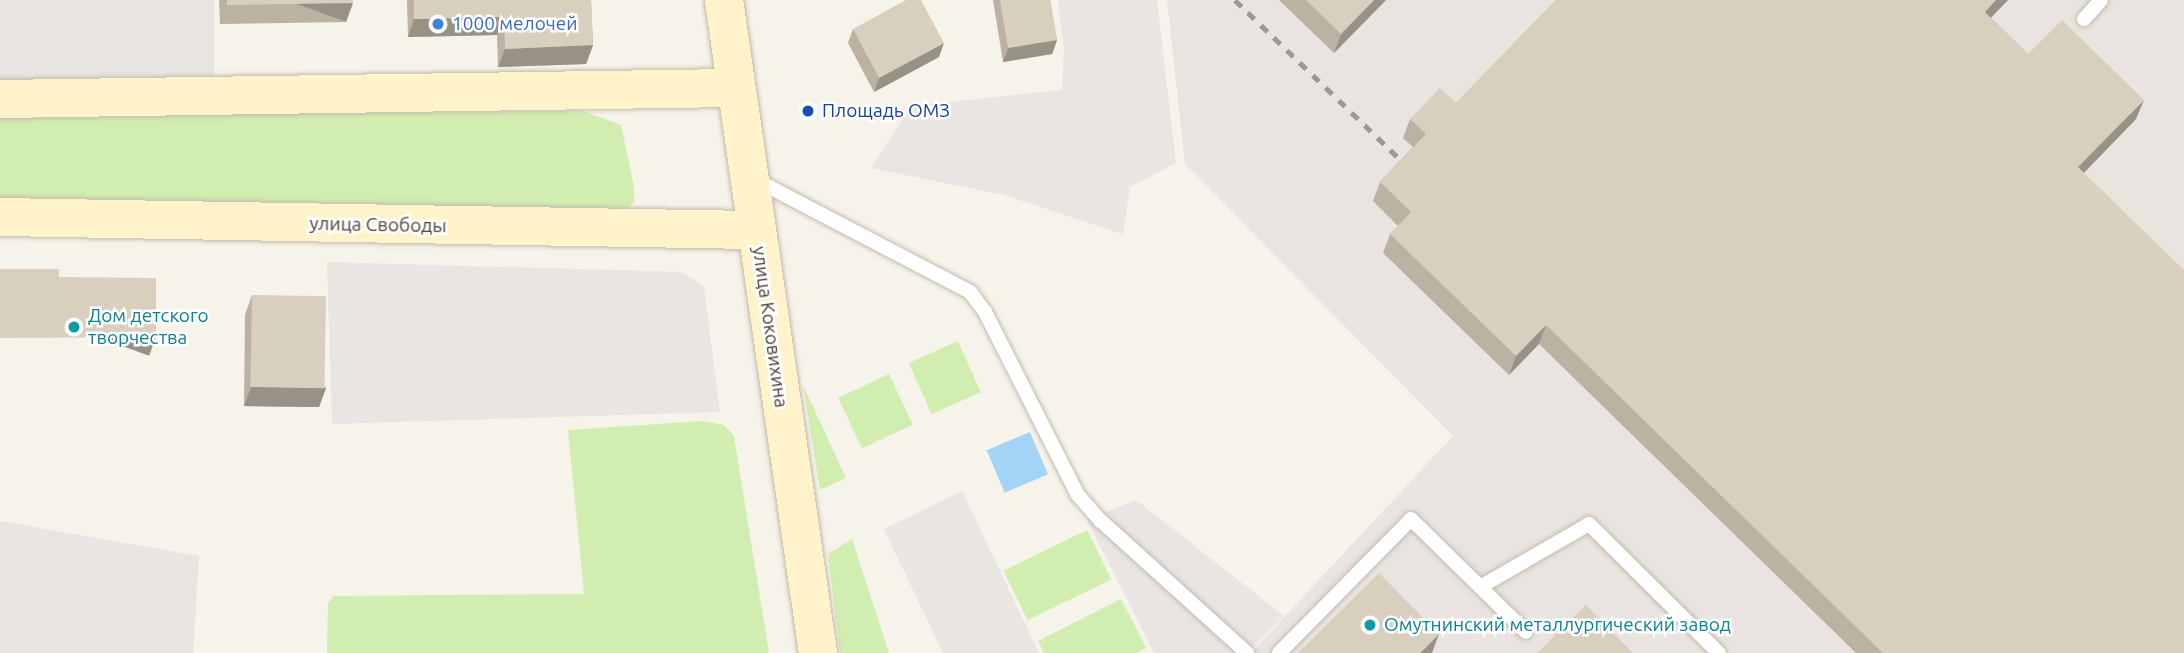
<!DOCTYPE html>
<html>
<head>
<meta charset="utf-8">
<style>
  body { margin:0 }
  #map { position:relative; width:2184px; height:653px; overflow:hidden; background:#f6f3ea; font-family:Ubuntu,sans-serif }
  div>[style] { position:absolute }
  .industrial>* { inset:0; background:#e9e4df }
  .green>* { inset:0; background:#d2edb0; transform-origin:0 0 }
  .parking>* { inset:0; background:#e8e5e2; transform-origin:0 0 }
  .water>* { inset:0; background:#a3d4f7; transform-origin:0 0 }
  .roads { filter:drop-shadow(0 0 2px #c3bbac) drop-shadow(0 0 2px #c3bbac) }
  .lane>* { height:14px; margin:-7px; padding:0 7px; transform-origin:7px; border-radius:7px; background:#fff }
  .secondary>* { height:38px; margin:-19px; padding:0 19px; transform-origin:19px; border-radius:19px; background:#fff3cc }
  .rail>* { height:5px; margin-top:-2.5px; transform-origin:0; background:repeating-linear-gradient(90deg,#999 0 9px,transparent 0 18px) }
  .wall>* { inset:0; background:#bbb2a4 }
  .shaded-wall>* { inset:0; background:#989186; transform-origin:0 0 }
  .building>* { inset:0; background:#d9cfbf; transform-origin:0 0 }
  .dots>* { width:19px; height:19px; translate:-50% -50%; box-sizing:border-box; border:4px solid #fff; border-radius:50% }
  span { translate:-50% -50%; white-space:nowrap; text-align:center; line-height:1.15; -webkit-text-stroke:5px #fff; paint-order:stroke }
  .shop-label { font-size:19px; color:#366cbe }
  .left { translate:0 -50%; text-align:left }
  .transit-label { font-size:19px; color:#164399 }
  .street-label { font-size:19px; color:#4b4337 }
  .culture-label { font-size:19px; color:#0d838f }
</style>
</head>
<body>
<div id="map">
  <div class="industrial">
    <div style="clip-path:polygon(1167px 0,2184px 0,2184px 653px,1251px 653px,1453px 436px,1185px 164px)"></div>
  </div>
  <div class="green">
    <div style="clip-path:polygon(583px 111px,621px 125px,634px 187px,634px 202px,626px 210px,0 204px,0 113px)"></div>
    <div style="left:958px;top:341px;width:56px;height:54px;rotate:66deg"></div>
    <div style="left:889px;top:374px;width:56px;height:56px;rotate:65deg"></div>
    <div style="clip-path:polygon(803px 385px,846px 478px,820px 490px)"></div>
    <div style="clip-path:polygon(702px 421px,724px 425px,734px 436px,769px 653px,327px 653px,328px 604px,333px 596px,584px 594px,568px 430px)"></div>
    <div style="left:1087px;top:530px;width:55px;height:93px;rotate:64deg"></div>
    <div style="clip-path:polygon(852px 539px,889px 653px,840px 653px,828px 554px)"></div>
    <div style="clip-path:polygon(1121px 599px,1146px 648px,1136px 653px,1044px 653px,1038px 641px)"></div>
  </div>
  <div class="parking">
    <div style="left:0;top:0;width:214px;height:81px"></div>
    <div style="clip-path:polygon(1058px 0,1157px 0,1176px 163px,1130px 187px,1123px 234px,1004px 195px,871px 168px,911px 106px,1062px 90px,1064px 52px)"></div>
    <div style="clip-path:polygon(327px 262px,682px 272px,704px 287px,720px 412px,332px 424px)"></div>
    <div style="clip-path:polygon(962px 491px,1039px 653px,943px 653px,884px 529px)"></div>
    <div style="clip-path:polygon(1136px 500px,1284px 616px,1248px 653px,1154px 653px,1087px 520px)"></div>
    <div style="clip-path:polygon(0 521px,199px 556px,193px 653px,0 653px)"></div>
  </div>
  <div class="water">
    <div style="left:1030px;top:432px;width:46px;height:47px;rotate:67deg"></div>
  </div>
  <div class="roads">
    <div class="lane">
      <div style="left:2084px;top:19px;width:25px;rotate:-48deg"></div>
      <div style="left:754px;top:179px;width:244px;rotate:27.6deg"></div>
      <div style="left:970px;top:292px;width:25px;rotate:53deg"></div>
      <div style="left:985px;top:312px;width:205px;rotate:63.1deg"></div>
      <div style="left:1078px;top:495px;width:35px;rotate:49deg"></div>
      <div style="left:1101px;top:521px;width:197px;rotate:42.1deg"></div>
      <div style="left:1480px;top:587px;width:126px;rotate:-30deg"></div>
      <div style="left:1589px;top:524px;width:183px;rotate:44.8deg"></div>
      <div style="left:1279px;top:653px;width:188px;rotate:-45.4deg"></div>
      <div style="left:1411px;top:519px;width:161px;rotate:44.5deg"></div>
    </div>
    <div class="secondary">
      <div style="left:724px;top:0;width:660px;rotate:81.81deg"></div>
      <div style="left:0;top:99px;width:736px;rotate:-0.86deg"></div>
      <div style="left:0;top:217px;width:755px;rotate:0.99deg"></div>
    </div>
  </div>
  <div class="rail">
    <div style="left:1235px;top:0;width:250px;rotate:44deg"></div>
  </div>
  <div class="wall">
    <div style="clip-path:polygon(219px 0,353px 0,346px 22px,220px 24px)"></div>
    <div style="clip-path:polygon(407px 0,591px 0,593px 45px,586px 64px,498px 67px,497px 35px,408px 37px)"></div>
    <div style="clip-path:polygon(993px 0,1050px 0,1057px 40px,1052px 54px,1003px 62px)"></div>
    <div style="clip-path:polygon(1279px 0,1386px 0,1334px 53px)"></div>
    <div style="clip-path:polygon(1556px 0,2008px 0,1991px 18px,2028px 54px,2136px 119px,2084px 173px,2184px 653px,1856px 653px,1539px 344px,1509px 375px,1383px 253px,1390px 234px,1398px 226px,1373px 201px,1380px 182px,1413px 147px,1403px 138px,1410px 119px,1456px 103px)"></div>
    <div style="clip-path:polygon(853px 29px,939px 57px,874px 92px,848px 43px)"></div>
    <div style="clip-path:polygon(252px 295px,326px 388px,319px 407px,244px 406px,245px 315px)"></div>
  </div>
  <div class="shaded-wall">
    <div style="clip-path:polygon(1374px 0,1386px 0,1334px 53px,1341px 34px)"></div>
    <div style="clip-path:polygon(1996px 0,2008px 0,1978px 31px,1985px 12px)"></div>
    <div style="left:353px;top:3px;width:20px;height:126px;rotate:110deg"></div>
    <div style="clip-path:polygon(504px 17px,497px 35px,408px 37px,414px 19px)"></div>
    <div style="clip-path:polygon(1057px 40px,1052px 54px,1003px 62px,1008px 48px)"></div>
    <div style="clip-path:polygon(944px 43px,939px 57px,874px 92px,879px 78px)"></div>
    <div style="clip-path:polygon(593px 45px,586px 64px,498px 67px,505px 49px)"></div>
    <div style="clip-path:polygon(2144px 100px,2136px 119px,2071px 186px,2078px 167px)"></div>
    <div style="clip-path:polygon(1546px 325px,1539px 344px,1509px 375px,1516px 356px)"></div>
    <div style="left:156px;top:337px;width:20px;height:156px;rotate:110deg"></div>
    <div style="clip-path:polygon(251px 387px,326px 388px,319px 407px,244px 406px)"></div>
    <div style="clip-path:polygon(1439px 634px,1432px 653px,1420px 653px)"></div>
  </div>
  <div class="building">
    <div style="clip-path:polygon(227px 0,353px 0,353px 3px,227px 5px)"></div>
    <div style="clip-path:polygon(414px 0,591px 0,593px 45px,505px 49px,504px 17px,414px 19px)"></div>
    <div style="clip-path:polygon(906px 0,921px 0,944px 43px,879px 78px,853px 29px)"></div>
    <div style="clip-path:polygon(1000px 0,1050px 0,1057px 40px,1008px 48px)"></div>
    <div style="clip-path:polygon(1306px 0,1374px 0,1341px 34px)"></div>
    <div style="clip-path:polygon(1556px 0,1996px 0,1985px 12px,2028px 54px,2062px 20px,2144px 100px,2078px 167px,2184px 270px,2184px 653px,1883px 653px,1546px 325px,1516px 356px,1390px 234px,1411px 212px,1380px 182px,1426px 134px,1410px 119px,1440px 88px,1456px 103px)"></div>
    <div style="clip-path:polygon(0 269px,59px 269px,59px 277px,156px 278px,156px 337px,0 338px)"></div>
    <div style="left:252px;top:295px;width:74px;height:92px;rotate:1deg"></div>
    <div style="clip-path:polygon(1379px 573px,1439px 634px,1420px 653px,1298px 653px)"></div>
    <div style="clip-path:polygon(1586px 605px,1633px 653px,1537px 653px)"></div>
  </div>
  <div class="dots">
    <div style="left:438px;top:24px;background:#3f7fe0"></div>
    <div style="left:808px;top:111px;background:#1a4fb4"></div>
    <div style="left:74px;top:327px;background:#0f9aa8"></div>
    <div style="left:1370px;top:625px;background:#0f9aa8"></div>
  </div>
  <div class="shop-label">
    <span class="left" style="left:452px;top:24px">1000 мелочей</span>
  </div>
  <div class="transit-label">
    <span class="left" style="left:822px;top:111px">Площадь ОМЗ</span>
  </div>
  <div class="street-label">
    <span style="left:378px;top:225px;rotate:1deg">улица Свободы</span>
    <span style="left:770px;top:327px;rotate:82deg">улица Коковихина</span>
  </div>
  <div class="culture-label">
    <span class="left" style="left:88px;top:327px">Дом детского<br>творчества</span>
    <span class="left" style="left:1384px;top:625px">Омутнинский металлургический завод</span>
  </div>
</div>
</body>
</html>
